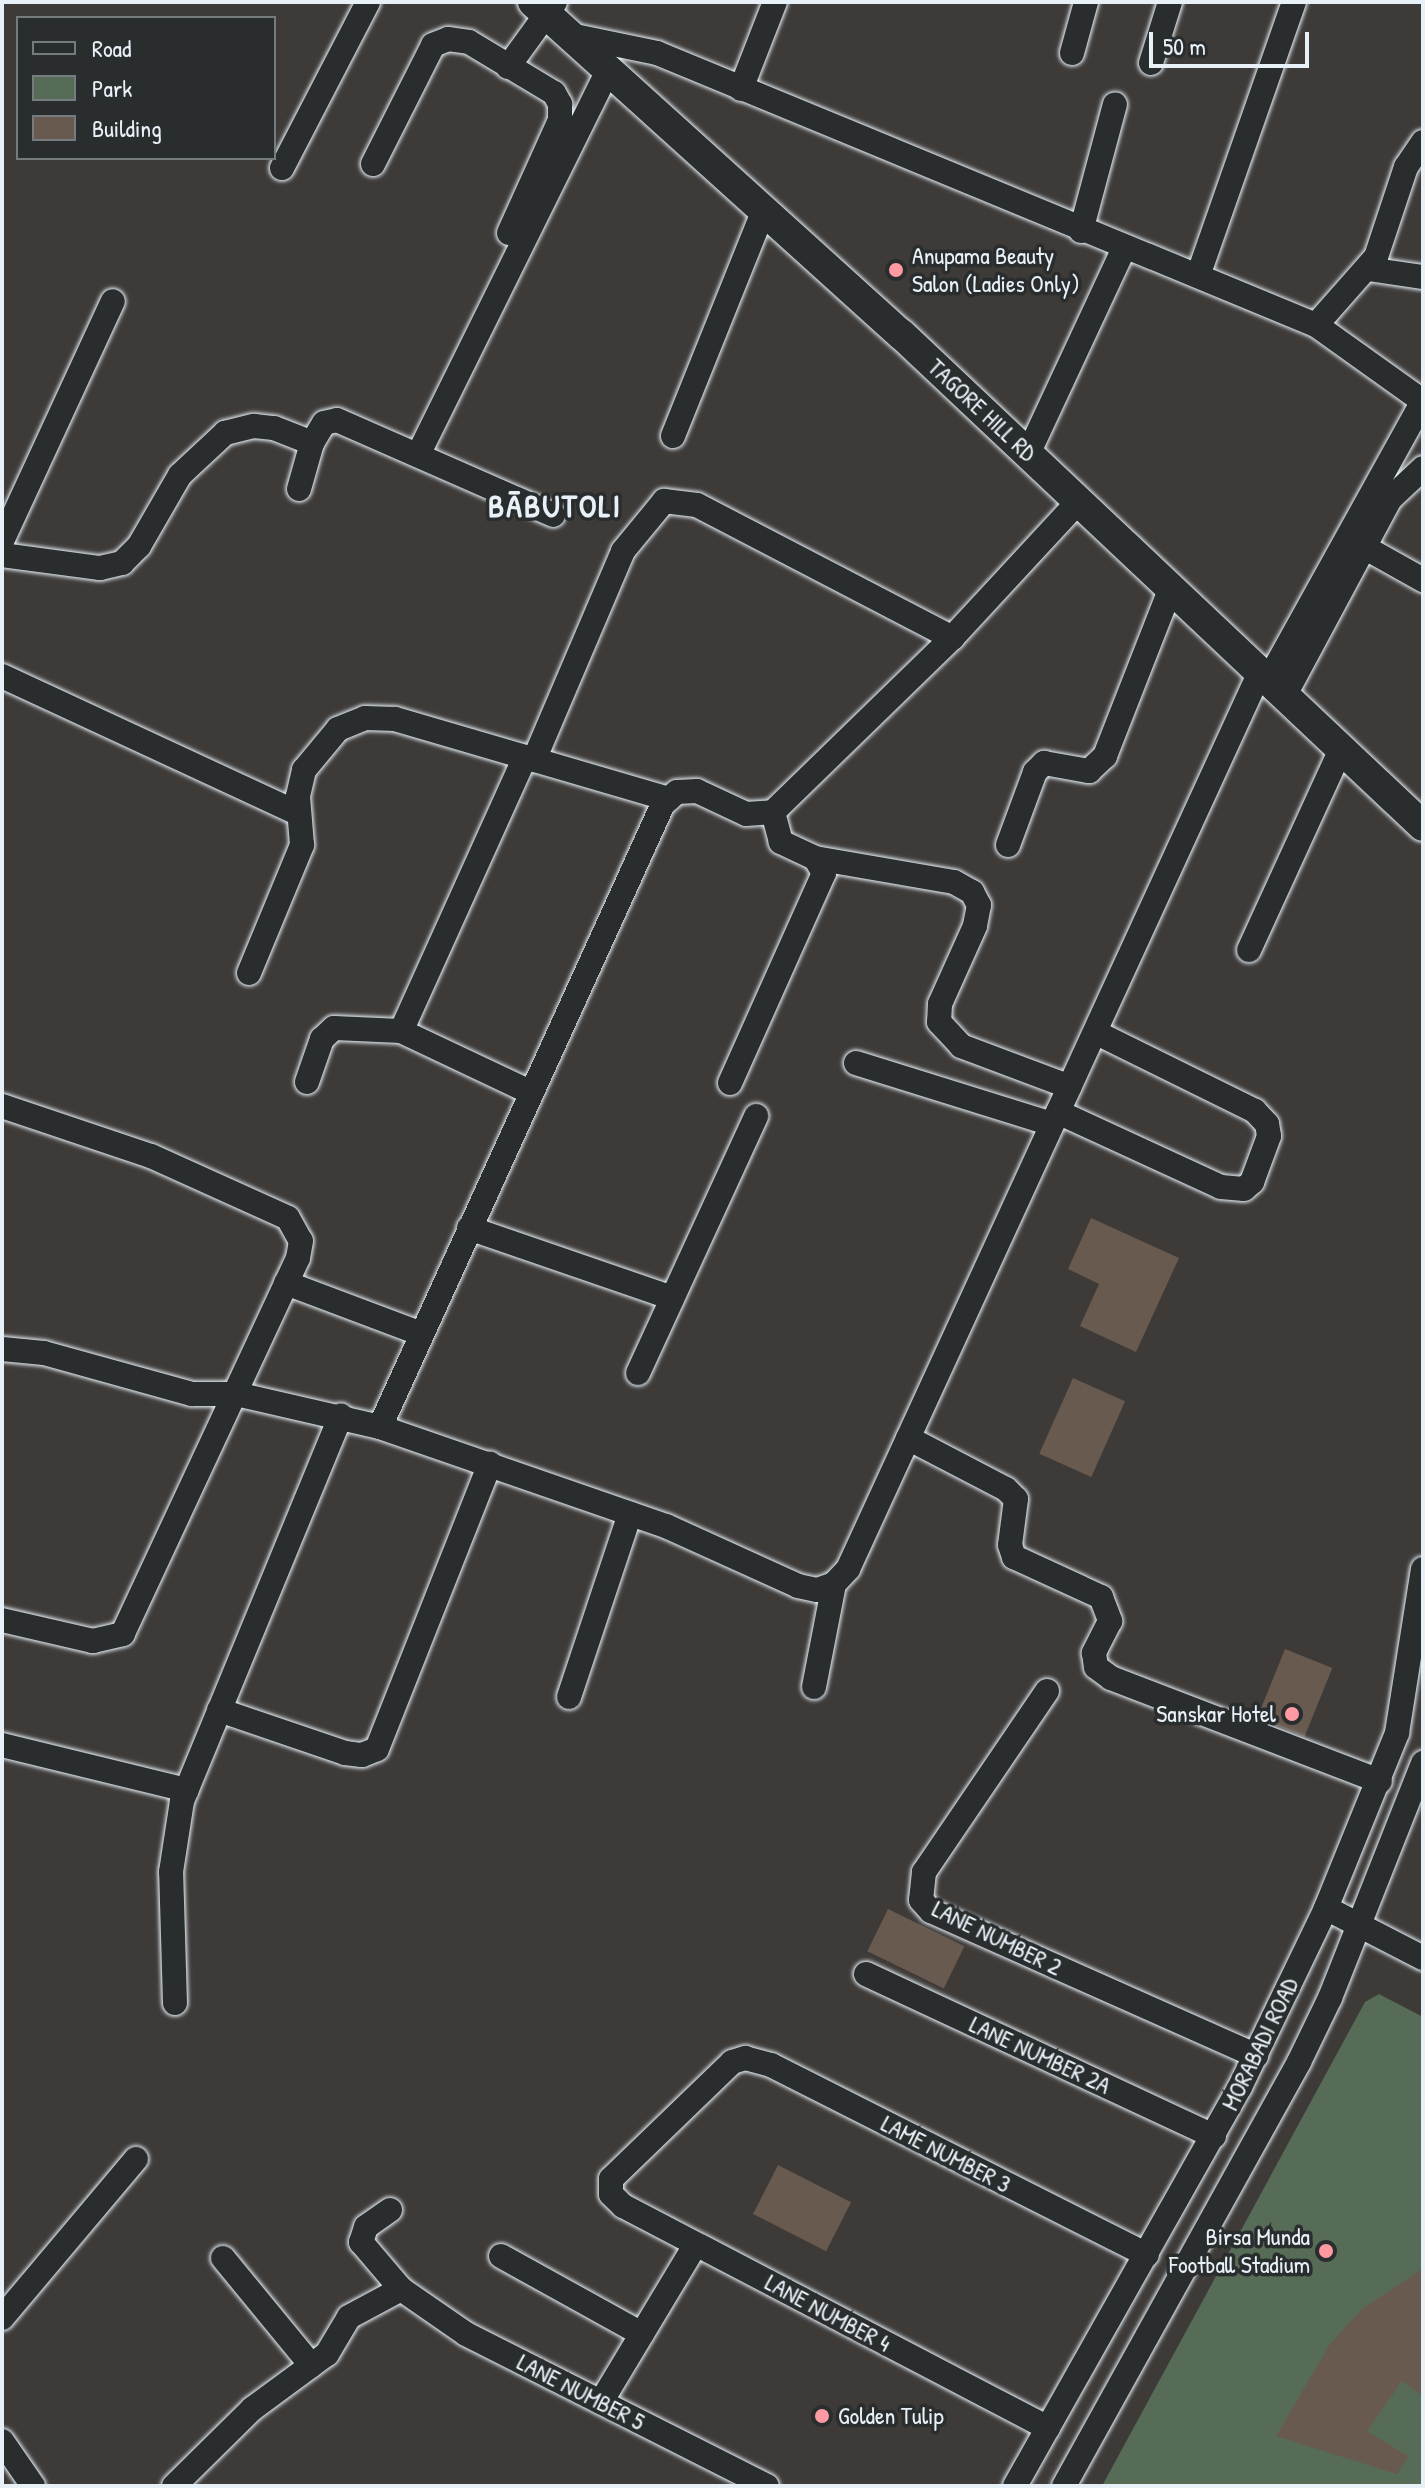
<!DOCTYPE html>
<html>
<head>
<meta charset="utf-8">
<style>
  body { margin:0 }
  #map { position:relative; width:1425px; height:2488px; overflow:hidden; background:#3d3a38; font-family:"Patrick Hand",sans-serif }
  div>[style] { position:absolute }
  .green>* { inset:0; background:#566c57 }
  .building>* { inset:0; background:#685a4f; transform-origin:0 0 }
  .roads { filter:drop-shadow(0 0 2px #e8f1f8) drop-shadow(0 0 2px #e8f1f8) }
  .minor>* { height:24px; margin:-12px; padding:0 12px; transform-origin:12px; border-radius:12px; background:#2a2d2e }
  .major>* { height:30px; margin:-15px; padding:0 15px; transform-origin:15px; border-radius:15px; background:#2a2d2e }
  .dots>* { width:22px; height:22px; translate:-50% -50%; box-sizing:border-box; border:4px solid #2a2d2e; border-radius:50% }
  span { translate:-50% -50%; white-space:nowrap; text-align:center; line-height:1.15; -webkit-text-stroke:7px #2a2d2e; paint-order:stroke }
  .poi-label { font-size:24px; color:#e8f1f8 }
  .left { translate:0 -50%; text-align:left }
  .right { translate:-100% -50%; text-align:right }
  .street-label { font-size:24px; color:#e8f1f8 }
  .district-label { font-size:32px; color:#e8f1f8; font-weight:700; letter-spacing:2px }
  .frame { position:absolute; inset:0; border:4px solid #e8f1f8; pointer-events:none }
  .legend { position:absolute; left:16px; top:16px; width:260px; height:144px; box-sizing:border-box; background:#2a2d2e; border:2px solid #767b7f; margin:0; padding:10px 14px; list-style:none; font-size:24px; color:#e8f1f8 }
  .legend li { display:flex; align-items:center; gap:16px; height:40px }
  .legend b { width:40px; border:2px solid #767b7f }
  .scale { position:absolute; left:1149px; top:32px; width:160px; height:36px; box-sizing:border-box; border:4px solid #e8f1f8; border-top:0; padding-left:10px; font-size:24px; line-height:28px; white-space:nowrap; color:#e8f1f8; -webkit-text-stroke:6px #2a2d2e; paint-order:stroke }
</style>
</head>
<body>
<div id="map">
  <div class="green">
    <div style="clip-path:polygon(1379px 1994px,1423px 2017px,1423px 2486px,1102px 2486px,1365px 2002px)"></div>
  </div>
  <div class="building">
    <div style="clip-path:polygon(1091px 1218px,1179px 1258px,1136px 1352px,1080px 1326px,1099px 1284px,1068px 1269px)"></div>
    <div style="left:1073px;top:1378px;width:57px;height:83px;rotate:24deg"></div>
    <div style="left:1285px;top:1649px;width:51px;height:74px;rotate:22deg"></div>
    <div style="left:888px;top:1909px;width:85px;height:47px;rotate:26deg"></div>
    <div style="left:778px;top:2165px;width:82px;height:55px;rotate:27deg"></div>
    <div style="clip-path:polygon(1423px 2268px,1423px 2396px,1402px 2381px,1367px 2431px,1408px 2456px,1397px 2474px,1276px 2436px,1330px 2344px,1361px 2310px)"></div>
  </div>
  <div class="roads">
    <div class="minor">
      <div style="left:570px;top:35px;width:89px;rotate:11.7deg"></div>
      <div style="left:657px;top:53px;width:713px;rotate:22.43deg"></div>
      <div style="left:1072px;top:53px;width:53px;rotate:-74.6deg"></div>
      <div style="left:1151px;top:63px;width:64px;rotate:-72.7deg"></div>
      <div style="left:508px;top:67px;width:80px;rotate:-54.1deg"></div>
      <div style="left:741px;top:89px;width:93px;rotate:-68.7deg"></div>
      <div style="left:373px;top:164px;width:133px;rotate:-63.2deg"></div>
      <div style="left:433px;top:45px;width:16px;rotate:-22deg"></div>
      <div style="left:448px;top:39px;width:21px;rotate:8deg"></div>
      <div style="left:469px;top:42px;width:99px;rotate:31deg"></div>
      <div style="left:554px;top:93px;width:13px;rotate:61deg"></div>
      <div style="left:560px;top:104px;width:16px;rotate:90deg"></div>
      <div style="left:560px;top:120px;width:124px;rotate:114.3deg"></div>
      <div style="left:282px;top:168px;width:187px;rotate:-62.6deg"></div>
      <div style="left:1081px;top:231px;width:131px;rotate:-75deg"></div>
      <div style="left:1368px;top:269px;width:56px;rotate:8.3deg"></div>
      <div style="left:1198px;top:276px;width:290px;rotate:-70.7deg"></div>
      <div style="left:1421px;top:400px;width:129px;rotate:-144.5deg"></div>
      <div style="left:1316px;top:325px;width:91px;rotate:-48.6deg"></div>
      <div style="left:1376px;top:257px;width:95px;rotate:-71.6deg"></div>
      <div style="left:1406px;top:167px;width:30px;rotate:-56deg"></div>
      <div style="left:673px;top:436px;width:244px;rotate:-68.1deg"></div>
      <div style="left:1028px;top:454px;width:227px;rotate:-65deg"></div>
      <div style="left:418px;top:455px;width:429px;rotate:-63.7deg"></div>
      <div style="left:299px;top:489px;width:48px;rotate:-74.2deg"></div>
      <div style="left:312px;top:443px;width:23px;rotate:-59deg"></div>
      <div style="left:324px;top:423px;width:13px;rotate:-13deg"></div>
      <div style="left:337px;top:420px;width:236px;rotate:23.7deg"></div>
      <div style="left:2px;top:541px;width:264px;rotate:-65.2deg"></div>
      <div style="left:1364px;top:547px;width:68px;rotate:29.2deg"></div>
      <div style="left:2px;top:555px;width:99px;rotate:7.6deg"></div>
      <div style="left:100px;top:568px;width:23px;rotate:-13deg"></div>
      <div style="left:122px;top:563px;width:24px;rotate:-45deg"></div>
      <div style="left:139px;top:546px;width:82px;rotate:-60deg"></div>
      <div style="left:180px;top:475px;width:62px;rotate:-43deg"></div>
      <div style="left:225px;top:433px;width:30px;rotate:-14deg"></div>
      <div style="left:254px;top:426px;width:20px;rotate:6deg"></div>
      <div style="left:274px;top:428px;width:41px;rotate:21.5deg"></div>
      <div style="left:2px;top:676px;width:327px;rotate:24.9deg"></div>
      <div style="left:1270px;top:677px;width:316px;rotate:-61deg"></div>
      <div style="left:1286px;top:693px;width:220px;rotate:-61.8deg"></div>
      <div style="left:1390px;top:499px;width:45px;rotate:-43.2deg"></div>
      <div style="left:525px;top:757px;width:301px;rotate:114.3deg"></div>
      <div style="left:401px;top:1031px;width:143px;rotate:25.3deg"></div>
      <div style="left:534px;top:760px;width:227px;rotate:-66.9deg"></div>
      <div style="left:623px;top:551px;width:65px;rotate:-50.6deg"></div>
      <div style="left:664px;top:501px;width:33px;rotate:7deg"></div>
      <div style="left:697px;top:505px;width:288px;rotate:27.5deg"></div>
      <div style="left:1008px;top:845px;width:78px;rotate:-69.7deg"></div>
      <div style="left:1035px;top:772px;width:13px;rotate:-45deg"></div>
      <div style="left:1044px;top:763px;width:46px;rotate:10.1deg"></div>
      <div style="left:1089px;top:771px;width:22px;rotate:-43deg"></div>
      <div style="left:1105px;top:756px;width:180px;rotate:-68.6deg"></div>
      <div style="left:815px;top:858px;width:141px;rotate:9.8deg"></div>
      <div style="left:954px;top:882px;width:21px;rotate:29deg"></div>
      <div style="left:972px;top:892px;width:15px;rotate:62deg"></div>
      <div style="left:979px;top:905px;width:21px;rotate:101deg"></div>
      <div style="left:975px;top:926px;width:85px;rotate:114.2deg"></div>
      <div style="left:940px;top:1004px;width:18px;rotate:93deg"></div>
      <div style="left:939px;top:1022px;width:33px;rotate:47deg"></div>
      <div style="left:961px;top:1046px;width:116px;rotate:20.6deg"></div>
      <div style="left:1249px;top:950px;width:221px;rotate:-65.4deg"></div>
      <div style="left:249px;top:973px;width:139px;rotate:-67.5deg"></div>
      <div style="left:302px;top:845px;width:49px;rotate:-94.7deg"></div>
      <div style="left:298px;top:796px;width:27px;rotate:-77deg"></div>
      <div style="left:304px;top:770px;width:53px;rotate:-50.3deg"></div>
      <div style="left:338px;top:729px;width:29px;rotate:-22deg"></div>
      <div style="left:365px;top:718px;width:30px;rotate:2deg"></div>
      <div style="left:395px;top:719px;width:285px;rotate:16.3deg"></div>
      <div style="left:856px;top:1063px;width:205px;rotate:17.3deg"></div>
      <div style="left:307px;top:1082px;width:46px;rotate:-70.8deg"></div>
      <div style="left:322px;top:1039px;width:16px;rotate:-43deg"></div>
      <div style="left:334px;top:1028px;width:67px;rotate:2.6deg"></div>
      <div style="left:730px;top:1083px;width:230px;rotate:-65.9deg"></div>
      <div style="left:824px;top:873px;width:17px;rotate:-121deg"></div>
      <div style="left:815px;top:858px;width:38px;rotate:-155deg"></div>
      <div style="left:781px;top:842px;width:31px;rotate:-105deg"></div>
      <div style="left:2px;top:1106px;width:157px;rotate:18.6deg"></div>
      <div style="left:151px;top:1156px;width:150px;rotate:24.3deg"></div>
      <div style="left:288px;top:1218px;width:26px;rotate:61deg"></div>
      <div style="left:301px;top:1241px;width:17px;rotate:100deg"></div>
      <div style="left:298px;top:1258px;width:415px;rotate:115deg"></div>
      <div style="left:123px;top:1634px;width:31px;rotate:167deg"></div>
      <div style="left:93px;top:1641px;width:93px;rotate:-167deg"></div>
      <div style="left:1058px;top:1112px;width:179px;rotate:24.7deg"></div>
      <div style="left:1221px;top:1187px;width:23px;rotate:5deg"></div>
      <div style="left:1244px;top:1189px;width:11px;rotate:-41deg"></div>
      <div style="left:1252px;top:1182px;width:49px;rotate:-69.7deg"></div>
      <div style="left:1269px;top:1136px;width:12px;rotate:-99deg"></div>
      <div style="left:1267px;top:1124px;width:18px;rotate:-133deg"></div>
      <div style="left:1255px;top:1111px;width:178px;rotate:-153.7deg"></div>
      <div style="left:469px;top:1228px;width:215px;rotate:19deg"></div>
      <div style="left:286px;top:1283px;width:145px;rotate:20.6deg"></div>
      <div style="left:2px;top:1349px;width:42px;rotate:5.4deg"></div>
      <div style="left:44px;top:1353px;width:154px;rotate:15.5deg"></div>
      <div style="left:192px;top:1394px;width:44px"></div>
      <div style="left:236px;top:1394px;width:148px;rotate:12.9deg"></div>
      <div style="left:380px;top:1427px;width:303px;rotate:19.1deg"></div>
      <div style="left:666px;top:1526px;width:145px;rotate:24.4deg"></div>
      <div style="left:798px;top:1586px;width:19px;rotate:12deg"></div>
      <div style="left:817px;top:1590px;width:18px;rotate:-19deg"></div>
      <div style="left:834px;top:1584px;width:21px;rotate:-47deg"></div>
      <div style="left:848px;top:1569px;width:987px;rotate:-65.33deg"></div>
      <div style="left:638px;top:1373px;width:283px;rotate:-65.3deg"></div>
      <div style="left:380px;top:1427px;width:684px;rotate:-65.57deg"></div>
      <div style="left:663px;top:804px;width:18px;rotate:-41deg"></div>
      <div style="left:677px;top:792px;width:20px;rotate:-3deg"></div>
      <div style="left:697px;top:791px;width:54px;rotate:25.1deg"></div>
      <div style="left:746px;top:814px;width:27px;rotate:-4deg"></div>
      <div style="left:773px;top:812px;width:250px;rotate:-44.2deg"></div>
      <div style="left:952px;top:638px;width:185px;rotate:-47.2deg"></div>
      <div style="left:908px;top:1438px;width:110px;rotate:27.5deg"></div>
      <div style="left:1006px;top:1489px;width:14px;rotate:45deg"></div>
      <div style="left:1016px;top:1499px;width:46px;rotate:97.4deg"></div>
      <div style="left:1010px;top:1545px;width:13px;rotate:72deg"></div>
      <div style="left:1014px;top:1557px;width:96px;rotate:24.7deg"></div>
      <div style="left:1101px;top:1597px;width:26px;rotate:69deg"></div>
      <div style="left:1110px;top:1621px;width:36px;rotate:117deg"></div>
      <div style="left:1094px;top:1653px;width:14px;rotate:82deg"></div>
      <div style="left:1096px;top:1667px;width:19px;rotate:36deg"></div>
      <div style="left:1111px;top:1678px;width:288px;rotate:21deg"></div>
      <div style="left:814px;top:1687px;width:105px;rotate:-79deg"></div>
      <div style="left:1047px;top:1691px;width:219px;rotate:124.2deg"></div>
      <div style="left:924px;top:1872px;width:28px;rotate:96deg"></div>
      <div style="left:921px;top:1900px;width:15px;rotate:48deg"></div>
      <div style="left:931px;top:1911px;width:356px;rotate:24deg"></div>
      <div style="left:569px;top:1697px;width:193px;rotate:-71.6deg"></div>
      <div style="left:219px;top:1710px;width:133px;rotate:18.8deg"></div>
      <div style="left:345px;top:1753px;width:17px;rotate:7deg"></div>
      <div style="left:362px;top:1755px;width:16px;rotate:-22deg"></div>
      <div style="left:377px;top:1749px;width:307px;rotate:-68.4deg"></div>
      <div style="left:2px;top:1745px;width:190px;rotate:13.7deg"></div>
      <div style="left:1326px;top:1908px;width:109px;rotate:27.3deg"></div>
      <div style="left:866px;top:1974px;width:384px;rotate:25deg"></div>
      <div style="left:175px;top:2003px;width:131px;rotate:-91.7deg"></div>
      <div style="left:171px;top:1872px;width:72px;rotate:-81.2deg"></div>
      <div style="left:182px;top:1801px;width:417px;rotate:-67.6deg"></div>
      <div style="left:390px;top:2210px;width:29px;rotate:145deg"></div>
      <div style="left:366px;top:2227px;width:16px;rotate:108deg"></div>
      <div style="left:361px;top:2242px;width:62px;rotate:49.6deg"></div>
      <div style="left:401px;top:2289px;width:79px;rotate:34.7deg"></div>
      <div style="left:466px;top:2334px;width:337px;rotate:26.8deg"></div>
      <div style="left:501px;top:2256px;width:161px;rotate:29deg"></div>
      <div style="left:223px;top:2258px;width:139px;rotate:50.6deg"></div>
      <div style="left:2px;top:2318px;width:208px;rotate:-49.9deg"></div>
      <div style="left:601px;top:2402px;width:184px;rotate:-59deg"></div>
      <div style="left:1048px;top:2428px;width:479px;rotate:-152.4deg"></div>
      <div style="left:623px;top:2206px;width:17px;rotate:-135deg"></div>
      <div style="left:611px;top:2194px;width:15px;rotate:-90deg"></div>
      <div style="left:611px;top:2179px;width:168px;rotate:-44deg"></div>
      <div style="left:732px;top:2062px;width:14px;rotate:-17deg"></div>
      <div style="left:745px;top:2058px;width:27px;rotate:15deg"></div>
      <div style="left:771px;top:2065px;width:421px;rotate:26.8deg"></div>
      <div style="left:2px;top:2441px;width:55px;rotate:55.4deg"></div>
      <div style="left:174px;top:2486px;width:110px;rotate:-44.6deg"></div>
      <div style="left:252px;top:2409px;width:93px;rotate:-36.3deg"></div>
      <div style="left:327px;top:2354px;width:43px;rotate:-59.3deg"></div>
      <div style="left:349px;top:2317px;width:59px;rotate:-28.3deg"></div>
      <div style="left:1015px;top:2486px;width:458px;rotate:-60.6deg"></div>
      <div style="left:1240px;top:2087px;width:199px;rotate:-64.3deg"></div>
      <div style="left:1326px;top:1908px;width:189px;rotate:-67.9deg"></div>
      <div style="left:1397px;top:1733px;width:166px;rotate:-81deg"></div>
      <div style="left:1064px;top:2486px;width:485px;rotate:-61deg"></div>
      <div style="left:1299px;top:2062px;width:71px;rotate:-64.2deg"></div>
      <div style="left:1330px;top:1998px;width:253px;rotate:-68.4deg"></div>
    </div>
    <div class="major">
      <div style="left:533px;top:2px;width:496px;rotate:42.1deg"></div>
      <div style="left:901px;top:334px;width:717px;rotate:43.31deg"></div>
    </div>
  </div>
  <div class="dots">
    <div style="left:896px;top:270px;background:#ff9aa2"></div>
    <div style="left:1292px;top:1714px;background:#ff9aa2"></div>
    <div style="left:1326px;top:2251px;background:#ff9aa2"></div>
    <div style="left:822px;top:2416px;background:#ff9aa2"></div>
  </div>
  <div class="poi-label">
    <span class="left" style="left:912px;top:270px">Anupama Beauty<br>Salon (Ladies Only)</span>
    <span class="right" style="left:1276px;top:1714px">Sanskar Hotel</span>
    <span class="right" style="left:1310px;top:2251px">Birsa Munda<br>Football Stadium</span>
    <span class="left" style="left:838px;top:2416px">Golden Tulip</span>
  </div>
  <div class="street-label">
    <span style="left:982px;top:410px;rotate:43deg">TAGORE HILL RD</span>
    <span style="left:997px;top:1938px;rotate:26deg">LANE NUMBER 2</span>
    <span style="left:1260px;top:2044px;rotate:-64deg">MORABADI ROAD</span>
    <span style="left:1040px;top:2055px;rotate:25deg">LANE NUMBER 2A</span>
    <span style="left:946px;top:2154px;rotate:27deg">LAME NUMBER 3</span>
    <span style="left:828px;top:2313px;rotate:28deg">LANE NUMBER 4</span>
    <span style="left:581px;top:2392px;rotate:27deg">LANE NUMBER 5</span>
  </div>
  <div class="district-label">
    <span style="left:555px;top:506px">BĀBUTOLI</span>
  </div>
  <div class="frame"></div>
  <ul class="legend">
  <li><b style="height:10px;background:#2a2d2e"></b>Road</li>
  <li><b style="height:22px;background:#566c57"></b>Park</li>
  <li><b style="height:22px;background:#685a4f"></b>Building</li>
  </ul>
  <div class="scale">50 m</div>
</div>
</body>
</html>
